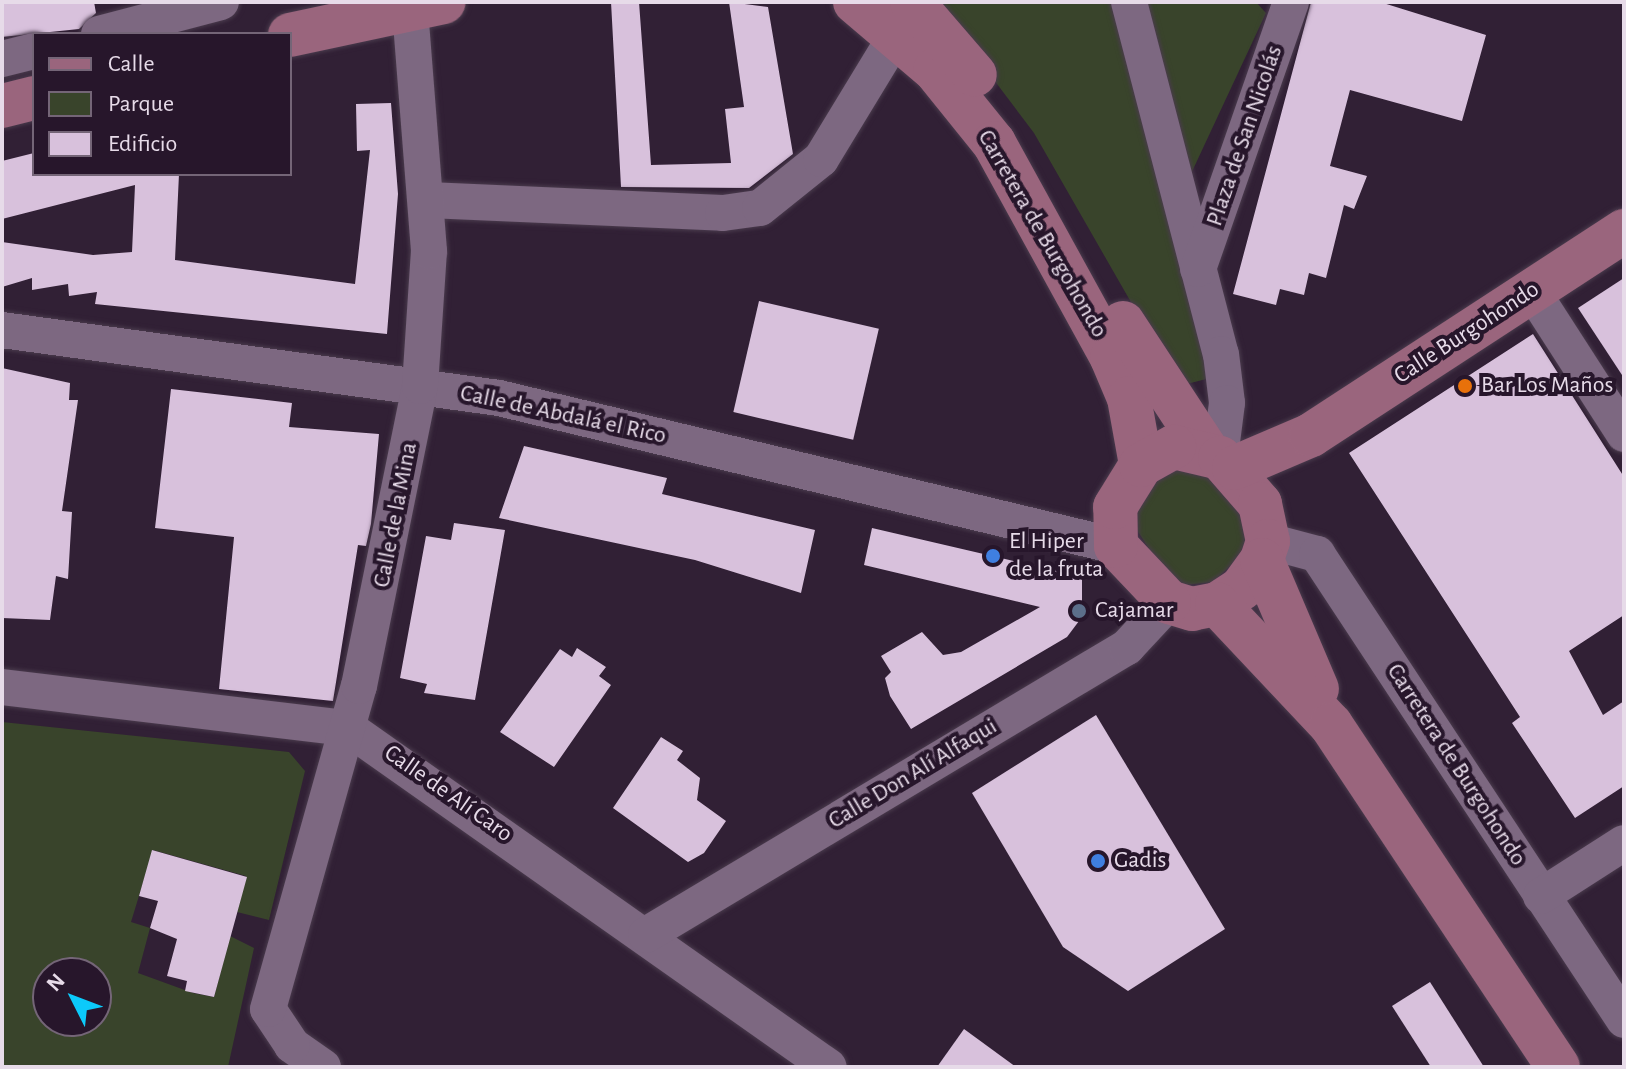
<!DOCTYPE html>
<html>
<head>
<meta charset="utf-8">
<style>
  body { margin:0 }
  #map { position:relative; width:1626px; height:1069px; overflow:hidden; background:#312035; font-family:"Alegreya Sans",sans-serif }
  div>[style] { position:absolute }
  .green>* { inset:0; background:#39442b }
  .building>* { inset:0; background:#d8c1dc; transform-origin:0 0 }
  .roads { filter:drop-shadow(0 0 2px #4a3b4d) drop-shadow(0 0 2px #4a3b4d) }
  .street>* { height:36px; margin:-18px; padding:0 18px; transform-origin:18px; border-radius:18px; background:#7d6881 }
  .secondary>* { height:44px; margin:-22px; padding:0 22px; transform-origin:22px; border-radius:22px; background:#9a657d }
  .dots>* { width:22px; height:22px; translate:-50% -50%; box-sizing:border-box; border:4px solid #27162b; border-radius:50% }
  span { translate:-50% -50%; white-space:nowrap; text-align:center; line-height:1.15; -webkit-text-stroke:8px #27162b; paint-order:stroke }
  .street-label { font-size:24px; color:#e7dbe9 }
  .poi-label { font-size:24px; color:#e7dbe9 }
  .left { translate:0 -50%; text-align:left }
  .frame { position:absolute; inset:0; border:4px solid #e7dbe9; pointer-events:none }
  .legend { position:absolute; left:32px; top:32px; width:260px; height:144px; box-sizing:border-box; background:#27162b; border:2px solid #746577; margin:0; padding:10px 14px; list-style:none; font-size:24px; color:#e7dbe9 }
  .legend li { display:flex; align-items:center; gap:16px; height:40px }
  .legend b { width:40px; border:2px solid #746577 }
  .north { position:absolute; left:32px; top:957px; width:80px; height:80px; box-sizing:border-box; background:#27162b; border:2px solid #746577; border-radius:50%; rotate:312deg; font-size:22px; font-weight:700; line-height:32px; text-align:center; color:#e7dbe9 }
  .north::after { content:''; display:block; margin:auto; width:28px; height:36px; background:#0ccafa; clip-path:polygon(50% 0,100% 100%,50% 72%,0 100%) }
</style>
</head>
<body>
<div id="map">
  <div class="green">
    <div style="clip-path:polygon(935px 2px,1112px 2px,1214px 377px,1179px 386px,1034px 133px)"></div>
    <div style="clip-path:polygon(1143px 2px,1256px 2px,1266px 13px,1189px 178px)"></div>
    <div style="clip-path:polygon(1184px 468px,1209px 475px,1240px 508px,1248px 532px,1244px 553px,1213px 582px,1185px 585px,1167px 577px,1135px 527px,1135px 508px,1165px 471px)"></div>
    <div style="clip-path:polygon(evenodd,2px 722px,289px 752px,305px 771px,269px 920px,237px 912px,246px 876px,153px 850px,131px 922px,150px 928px,138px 973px,193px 993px,214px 997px,230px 936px,254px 948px,228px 1067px,2px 1067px,2px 722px,48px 973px,96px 973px,96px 1021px,48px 1021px,48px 973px)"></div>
  </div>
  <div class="building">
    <div style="clip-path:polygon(2px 2px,94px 2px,96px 13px,79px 29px,2px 37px)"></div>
    <div style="clip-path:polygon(611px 2px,639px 2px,651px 165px,731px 163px,725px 109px,744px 107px,729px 2px,768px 7px,793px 154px,749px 188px,621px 187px)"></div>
    <div style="clip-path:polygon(1311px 2px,1380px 2px,1486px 35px,1462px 121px,1350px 90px,1330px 166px,1367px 176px,1354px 209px,1344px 205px,1326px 278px,1309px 273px,1304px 295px,1280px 289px,1276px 305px,1233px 294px)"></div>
    <div style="clip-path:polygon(391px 103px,398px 194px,387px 334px,95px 304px,97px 292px,69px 296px,68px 284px,32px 290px,32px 278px,2px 287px,2px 242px,93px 255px,132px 252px,135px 185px,2px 219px,2px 161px,34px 153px,34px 174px,179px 174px,175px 260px,355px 284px,370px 150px,357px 151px,356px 104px)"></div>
    <div style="clip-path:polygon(1624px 278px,1624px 378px,1578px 308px)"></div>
    <div style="left:759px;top:301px;width:123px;height:114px;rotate:13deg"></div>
    <div style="clip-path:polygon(1533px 334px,1624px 477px,1624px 615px,1569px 651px,1603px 715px,1624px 701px,1624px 786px,1575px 818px,1512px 723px,1520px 717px,1349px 453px)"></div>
    <div style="clip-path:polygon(2px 368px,70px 383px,69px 400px,78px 400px,62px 511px,72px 512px,68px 579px,56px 576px,50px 620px,2px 618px)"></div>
    <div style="clip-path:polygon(171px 389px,292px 403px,289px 427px,379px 434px,371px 524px,366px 546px,358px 545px,333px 701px,219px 689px,234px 537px,155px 528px)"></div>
    <div style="clip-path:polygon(524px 446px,667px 478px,662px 494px,815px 530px,801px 593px,695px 560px,499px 518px)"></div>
    <div style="clip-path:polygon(454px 523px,505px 530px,475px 700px,424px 693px,427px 684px,400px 678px,426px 536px,451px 540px)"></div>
    <div style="clip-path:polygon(872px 528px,1082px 577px,1082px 617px,1067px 637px,911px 729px,890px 696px,885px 678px,891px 672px,881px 656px,922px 632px,943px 655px,961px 652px,1040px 607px,864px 565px)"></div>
    <div style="clip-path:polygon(577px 648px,606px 667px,599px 676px,611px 685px,554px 767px,500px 732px,560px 649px,572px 657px)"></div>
    <div style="clip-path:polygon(1096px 715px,1225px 929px,1128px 991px,1063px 947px,972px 793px)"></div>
    <div style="clip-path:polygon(661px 737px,683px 751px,677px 760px,700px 778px,697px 800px,726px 821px,704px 853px,688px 862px,613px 808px)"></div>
    <div style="clip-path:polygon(152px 850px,247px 877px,214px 997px,185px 991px,187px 981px,167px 976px,177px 939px,150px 928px,158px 901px,139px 896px)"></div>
    <div style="clip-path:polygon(1430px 982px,1484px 1067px,1431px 1067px,1392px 1006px)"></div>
    <div style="clip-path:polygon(964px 1029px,1016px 1067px,937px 1067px)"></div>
  </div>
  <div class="roads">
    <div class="street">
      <div style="left:1129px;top:2px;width:364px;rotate:75.4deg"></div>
      <div style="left:1221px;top:354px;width:49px;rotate:83deg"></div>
      <div style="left:1227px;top:403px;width:55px;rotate:97.3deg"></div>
      <div style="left:99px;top:34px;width:126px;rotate:-14.7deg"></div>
      <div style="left:2px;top:59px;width:33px;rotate:-14deg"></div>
      <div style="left:428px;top:200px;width:295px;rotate:2.5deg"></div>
      <div style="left:723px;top:213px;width:37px;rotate:-8deg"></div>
      <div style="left:760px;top:208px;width:78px;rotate:-38.8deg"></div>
      <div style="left:821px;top:159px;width:146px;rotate:-58.7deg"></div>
      <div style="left:1198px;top:269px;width:283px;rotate:-70.8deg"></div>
      <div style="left:1532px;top:291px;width:170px;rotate:57.2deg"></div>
      <div style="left:2px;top:330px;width:502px;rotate:7.79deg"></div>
      <div style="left:499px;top:398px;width:635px;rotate:13.49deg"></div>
      <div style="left:1268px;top:541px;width:51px;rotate:14.9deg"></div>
      <div style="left:1317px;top:554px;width:558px;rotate:56.62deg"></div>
      <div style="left:2px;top:687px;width:348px;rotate:6.8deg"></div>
      <div style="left:348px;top:728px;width:588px;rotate:35.18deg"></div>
      <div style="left:1541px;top:896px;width:98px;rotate:-32.6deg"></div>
      <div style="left:646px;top:935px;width:561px;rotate:-30.91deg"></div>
      <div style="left:1127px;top:647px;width:62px;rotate:-47deg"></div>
      <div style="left:323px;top:1067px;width:38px;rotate:-145deg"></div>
      <div style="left:292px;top:1045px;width:43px;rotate:-123.7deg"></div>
      <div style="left:268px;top:1009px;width:336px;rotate:-74.3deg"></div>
      <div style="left:359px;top:686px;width:306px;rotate:-78.5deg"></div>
      <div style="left:420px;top:386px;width:135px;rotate:-86.2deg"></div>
      <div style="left:429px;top:251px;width:244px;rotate:-94.5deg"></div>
    </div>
    <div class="secondary">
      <div style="left:855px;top:2px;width:105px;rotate:40.4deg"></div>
      <div style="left:935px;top:70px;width:94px;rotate:51.1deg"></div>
      <div style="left:994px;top:143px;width:245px;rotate:61.2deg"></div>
      <div style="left:1112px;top:358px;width:43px;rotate:67deg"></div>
      <div style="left:1129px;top:398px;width:68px;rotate:79.8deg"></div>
      <div style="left:912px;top:2px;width:96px;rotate:49.2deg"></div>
      <div style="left:290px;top:35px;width:157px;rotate:-12.1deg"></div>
      <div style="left:2px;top:106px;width:33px;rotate:-14deg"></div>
      <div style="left:1123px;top:323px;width:157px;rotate:56.7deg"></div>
      <div style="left:1174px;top:447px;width:47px;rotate:13.4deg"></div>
      <div style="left:1220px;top:458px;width:61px;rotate:49deg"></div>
      <div style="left:1260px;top:504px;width:38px;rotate:78deg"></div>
      <div style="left:1268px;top:541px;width:20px;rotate:108deg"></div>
      <div style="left:1262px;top:560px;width:34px;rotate:126deg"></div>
      <div style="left:1242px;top:588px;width:30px;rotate:147deg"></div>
      <div style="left:1217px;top:604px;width:25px;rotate:169deg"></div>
      <div style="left:1192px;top:609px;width:24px;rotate:-163deg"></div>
      <div style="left:1169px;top:602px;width:77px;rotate:-133.4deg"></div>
      <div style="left:1116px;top:546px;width:39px;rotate:-91deg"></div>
      <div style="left:1115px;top:507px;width:49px;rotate:-58.2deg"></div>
      <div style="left:1141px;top:465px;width:38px;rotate:-29deg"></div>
      <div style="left:1234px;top:468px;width:84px;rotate:-23.2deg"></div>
      <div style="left:1311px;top:435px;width:374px;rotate:-33.1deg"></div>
      <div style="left:1262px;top:560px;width:140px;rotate:66.9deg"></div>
      <div style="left:1217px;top:604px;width:166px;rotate:46.7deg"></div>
      <div style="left:1331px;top:725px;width:410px;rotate:56.4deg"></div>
    </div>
  </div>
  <div class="dots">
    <div style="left:1465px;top:386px;background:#e8710a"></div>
    <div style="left:993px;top:556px;background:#3f7fe0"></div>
    <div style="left:1079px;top:611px;background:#5c6f8a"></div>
    <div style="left:1098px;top:861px;background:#3f7fe0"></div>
  </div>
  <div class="street-label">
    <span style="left:1245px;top:136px;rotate:-71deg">Plaza de San Nicolás</span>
    <span style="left:1042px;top:234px;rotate:60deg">Carretera de Burgohondo</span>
    <span style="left:1467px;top:333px;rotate:-33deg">Calle Burgohondo</span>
    <span style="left:563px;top:415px;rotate:12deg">Calle de Abdalá el Rico</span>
    <span style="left:396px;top:515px;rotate:-79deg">Calle de la Mina</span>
    <span style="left:1456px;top:765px;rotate:57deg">Carretera de Burgohondo</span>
    <span style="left:913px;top:774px;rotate:-31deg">Calle Don Alí Alfaqui</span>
    <span style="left:448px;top:794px;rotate:35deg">Calle de Alí Caro</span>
  </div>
  <div class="poi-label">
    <span class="left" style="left:1481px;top:386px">Bar Los Maños</span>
    <span class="left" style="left:1009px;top:556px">El Hiper<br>de la fruta</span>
    <span class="left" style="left:1095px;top:611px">Cajamar</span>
    <span class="left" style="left:1114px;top:861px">Gadis</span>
  </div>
  <div class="frame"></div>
  <ul class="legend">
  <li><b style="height:10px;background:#9a657d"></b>Calle</li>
  <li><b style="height:22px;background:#39442b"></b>Parque</li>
  <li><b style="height:22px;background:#d8c1dc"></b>Edificio</li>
  </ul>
  <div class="north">N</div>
</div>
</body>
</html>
